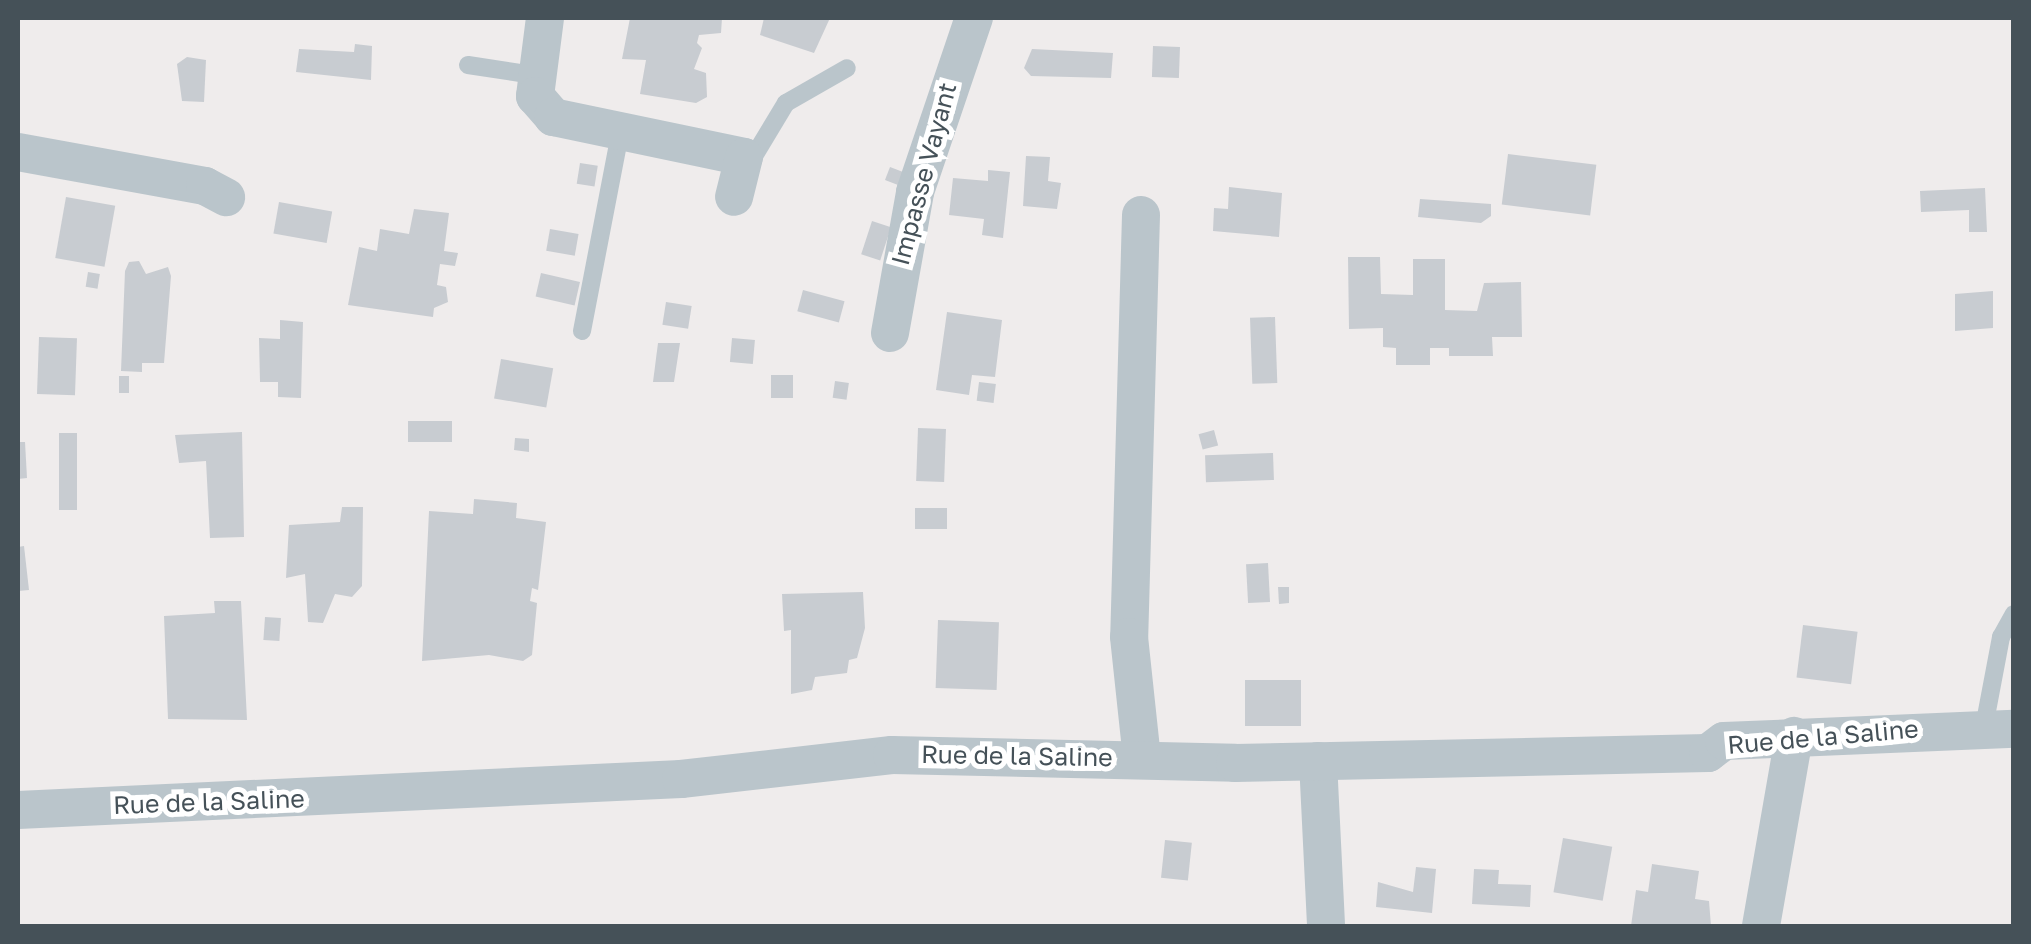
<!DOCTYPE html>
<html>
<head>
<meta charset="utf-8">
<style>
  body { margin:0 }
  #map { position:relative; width:2031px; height:944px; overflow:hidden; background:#efecec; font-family:"Golos Text",sans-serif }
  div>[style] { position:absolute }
  .building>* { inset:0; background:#c8ccd1; transform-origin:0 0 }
  .lane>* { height:18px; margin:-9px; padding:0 9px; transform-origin:9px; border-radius:9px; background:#bac5cb }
  .street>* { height:38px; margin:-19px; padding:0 19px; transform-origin:19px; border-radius:19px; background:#bac5cb }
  span { translate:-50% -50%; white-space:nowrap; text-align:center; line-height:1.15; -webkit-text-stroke:10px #fff; paint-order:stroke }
  .street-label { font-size:25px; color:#455158 }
  .frame { position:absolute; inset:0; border:20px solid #455158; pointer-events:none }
</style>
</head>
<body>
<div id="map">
  <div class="building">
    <div style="clip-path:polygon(630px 18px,722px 18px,721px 33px,699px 35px,697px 43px,702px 48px,694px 69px,706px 73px,707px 97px,696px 103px,640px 94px,646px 60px,622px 59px)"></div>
    <div style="clip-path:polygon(764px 18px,830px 18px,814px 53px,760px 35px)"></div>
    <div style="clip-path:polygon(355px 44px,372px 46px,371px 80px,296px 72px,299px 49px,354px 52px)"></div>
    <div style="left:1153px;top:46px;width:27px;height:31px;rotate:2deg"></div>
    <div style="clip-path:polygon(1032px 49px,1113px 53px,1111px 78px,1031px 76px,1024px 68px)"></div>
    <div style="clip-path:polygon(187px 57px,206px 60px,204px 102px,182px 101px,177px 64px)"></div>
    <div style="left:1508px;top:154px;width:89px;height:51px;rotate:7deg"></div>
    <div style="clip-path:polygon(1026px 156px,1050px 157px,1048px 181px,1061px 183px,1057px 209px,1023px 206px)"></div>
    <div style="left:580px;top:163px;width:18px;height:21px;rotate:9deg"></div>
    <div style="left:890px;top:167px;width:14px;height:14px;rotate:21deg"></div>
    <div style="clip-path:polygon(988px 170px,1010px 172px,1003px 238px,982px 235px,984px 219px,949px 215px,953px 178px,988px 181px)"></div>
    <div style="clip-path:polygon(1229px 187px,1282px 193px,1279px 237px,1213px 231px,1214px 208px,1228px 209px)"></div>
    <div style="clip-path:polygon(1985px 188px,1987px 232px,1969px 232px,1969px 210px,1921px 212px,1920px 191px)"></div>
    <div style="left:66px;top:197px;width:50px;height:62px;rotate:10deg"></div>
    <div style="clip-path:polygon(1420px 199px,1491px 204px,1491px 216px,1481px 223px,1418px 217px)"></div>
    <div style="left:279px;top:202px;width:54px;height:32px;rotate:10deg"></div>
    <div style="clip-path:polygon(414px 209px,449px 213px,444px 251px,458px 253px,455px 266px,440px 264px,437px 285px,446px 287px,448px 302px,434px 308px,433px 317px,348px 305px,359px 247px,377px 251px,380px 229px,409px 234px)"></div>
    <div style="left:872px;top:221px;width:20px;height:35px;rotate:18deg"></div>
    <div style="left:550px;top:229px;width:29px;height:22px;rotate:10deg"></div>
    <div style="clip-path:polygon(1348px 257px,1380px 257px,1381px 294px,1413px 295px,1413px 259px,1445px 259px,1445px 310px,1477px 311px,1484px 283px,1521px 282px,1522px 337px,1492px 337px,1493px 356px,1449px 356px,1449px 348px,1430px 348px,1430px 365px,1396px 365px,1396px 348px,1383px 347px,1383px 328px,1349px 329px)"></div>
    <div style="clip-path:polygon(139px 261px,146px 274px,168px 267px,171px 276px,164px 363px,142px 363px,142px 372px,121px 371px,125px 271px,129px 262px)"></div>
    <div style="left:88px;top:272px;width:12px;height:15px;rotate:9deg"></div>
    <div style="left:541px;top:273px;width:40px;height:24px;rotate:13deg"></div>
    <div style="left:803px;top:290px;width:43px;height:22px;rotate:15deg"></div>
    <div style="clip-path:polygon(1993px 291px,1993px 328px,1955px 331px,1955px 294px)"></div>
    <div style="left:666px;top:302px;width:26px;height:23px;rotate:9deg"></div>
    <div style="clip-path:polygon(947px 312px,1002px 320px,995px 377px,972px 375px,969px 395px,936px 390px)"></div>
    <div style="left:1275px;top:317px;width:66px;height:25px;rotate:88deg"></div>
    <div style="clip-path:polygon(280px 320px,303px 322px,301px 398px,278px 397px,278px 382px,260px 382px,259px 338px,280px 339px)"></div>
    <div style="left:39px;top:337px;width:38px;height:57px;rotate:2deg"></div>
    <div style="left:732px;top:338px;width:23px;height:24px;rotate:5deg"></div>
    <div style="clip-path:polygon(658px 343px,680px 343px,674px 382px,653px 382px)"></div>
    <div style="left:501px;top:359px;width:53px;height:40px;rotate:10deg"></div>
    <div style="left:771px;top:375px;width:22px;height:23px"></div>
    <div style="left:119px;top:376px;width:10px;height:17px"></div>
    <div style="left:835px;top:381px;width:14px;height:17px;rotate:8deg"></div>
    <div style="left:979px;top:382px;width:17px;height:19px;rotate:7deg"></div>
    <div style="left:408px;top:421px;width:44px;height:21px"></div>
    <div style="left:918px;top:428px;width:28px;height:53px;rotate:2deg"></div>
    <div style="left:1214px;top:430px;width:16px;height:16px;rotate:75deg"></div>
    <div style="clip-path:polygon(242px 432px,244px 537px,210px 538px,206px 461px,179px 463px,175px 435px)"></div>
    <div style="left:59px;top:433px;width:18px;height:77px"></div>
    <div style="clip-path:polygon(515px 438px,529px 439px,529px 452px,514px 450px)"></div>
    <div style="clip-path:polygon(18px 442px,25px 442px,27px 478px,18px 479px)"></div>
    <div style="left:1273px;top:453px;width:27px;height:68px;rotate:88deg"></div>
    <div style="clip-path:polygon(474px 499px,517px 503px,516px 518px,546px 522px,538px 590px,532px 588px,530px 601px,537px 603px,532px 655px,523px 661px,489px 655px,422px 661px,429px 511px,473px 514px)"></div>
    <div style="clip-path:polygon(342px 507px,363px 507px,362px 586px,352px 597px,335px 594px,323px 623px,308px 622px,305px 574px,286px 578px,289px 525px,340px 522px)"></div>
    <div style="left:947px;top:508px;width:21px;height:32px;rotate:90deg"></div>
    <div style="clip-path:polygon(24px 546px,29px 590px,18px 591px,18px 547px)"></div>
    <div style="left:1268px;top:563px;width:39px;height:22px;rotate:87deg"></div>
    <div style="clip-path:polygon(1278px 587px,1289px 587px,1289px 603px,1279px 604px)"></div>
    <div style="clip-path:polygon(863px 592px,865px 628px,857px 658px,849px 660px,847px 673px,815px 677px,812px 690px,791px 694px,791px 630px,784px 631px,782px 594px)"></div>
    <div style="clip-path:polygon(214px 601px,241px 601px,247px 720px,168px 719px,164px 616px,215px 613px)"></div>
    <div style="left:265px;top:617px;width:16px;height:23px;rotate:4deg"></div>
    <div style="left:938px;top:620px;width:61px;height:68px;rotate:2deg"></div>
    <div style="left:1803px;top:625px;width:55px;height:53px;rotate:7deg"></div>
    <div style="left:1301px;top:680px;width:46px;height:56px;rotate:90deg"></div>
    <div style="left:1563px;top:838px;width:50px;height:55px;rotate:10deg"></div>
    <div style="left:1165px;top:840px;width:27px;height:38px;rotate:6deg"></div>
    <div style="clip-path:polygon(1652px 864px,1699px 871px,1695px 899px,1709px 901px,1711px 926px,1631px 926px,1636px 890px,1648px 892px)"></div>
    <div style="clip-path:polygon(1416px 867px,1436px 869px,1432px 913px,1376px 907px,1378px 882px,1413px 892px)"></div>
    <div style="clip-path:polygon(1474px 869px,1499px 870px,1498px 884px,1531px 885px,1530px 907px,1472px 904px)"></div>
  </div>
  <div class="lane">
    <div style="left:468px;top:65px;width:66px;rotate:8.7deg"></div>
    <div style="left:744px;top:157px;width:10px;rotate:-6deg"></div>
    <div style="left:754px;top:156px;width:62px;rotate:-58.9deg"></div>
    <div style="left:786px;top:103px;width:70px;rotate:-29.8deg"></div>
    <div style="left:582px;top:331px;width:207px;rotate:-79.1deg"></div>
    <div style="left:1984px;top:727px;width:92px;rotate:-79.3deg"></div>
    <div style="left:2001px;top:637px;width:26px;rotate:-61deg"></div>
  </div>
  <div class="street">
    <div style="left:545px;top:18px;width:79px;rotate:97.3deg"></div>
    <div style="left:535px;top:96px;width:28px;rotate:49deg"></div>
    <div style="left:553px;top:117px;width:195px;rotate:11.8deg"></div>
    <div style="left:744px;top:157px;width:41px;rotate:104deg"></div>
    <div style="left:18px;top:152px;width:190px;rotate:10.3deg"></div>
    <div style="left:205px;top:186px;width:24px;rotate:28deg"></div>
    <div style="left:1141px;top:215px;width:422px;rotate:91.6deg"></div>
    <div style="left:1129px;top:637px;width:122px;rotate:83.9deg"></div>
    <div style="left:890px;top:333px;width:143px;rotate:-79.9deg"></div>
    <div style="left:915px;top:192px;width:184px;rotate:-71.3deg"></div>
    <div style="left:1318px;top:761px;width:165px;rotate:87.2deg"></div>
    <div style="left:18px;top:810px;width:664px;rotate:-2.68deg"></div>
    <div style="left:681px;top:779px;width:212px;rotate:-6.5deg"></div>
    <div style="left:892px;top:755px;width:343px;rotate:1.3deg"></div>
    <div style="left:1235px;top:763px;width:473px;rotate:-1.2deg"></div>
    <div style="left:1708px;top:753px;width:20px;rotate:-37deg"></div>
    <div style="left:1724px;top:741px;width:290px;rotate:-2.4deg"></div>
    <div style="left:1761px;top:926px;width:193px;rotate:-80.1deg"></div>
  </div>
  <div class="street-label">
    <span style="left:924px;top:174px;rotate:-75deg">Impasse Vayant</span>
    <span style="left:1823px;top:737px;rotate:-5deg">Rue de la Saline</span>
    <span style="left:1017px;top:756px;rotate:1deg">Rue de la Saline</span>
    <span style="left:209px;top:802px;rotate:-2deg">Rue de la Saline</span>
  </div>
  <div class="frame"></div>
</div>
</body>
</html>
